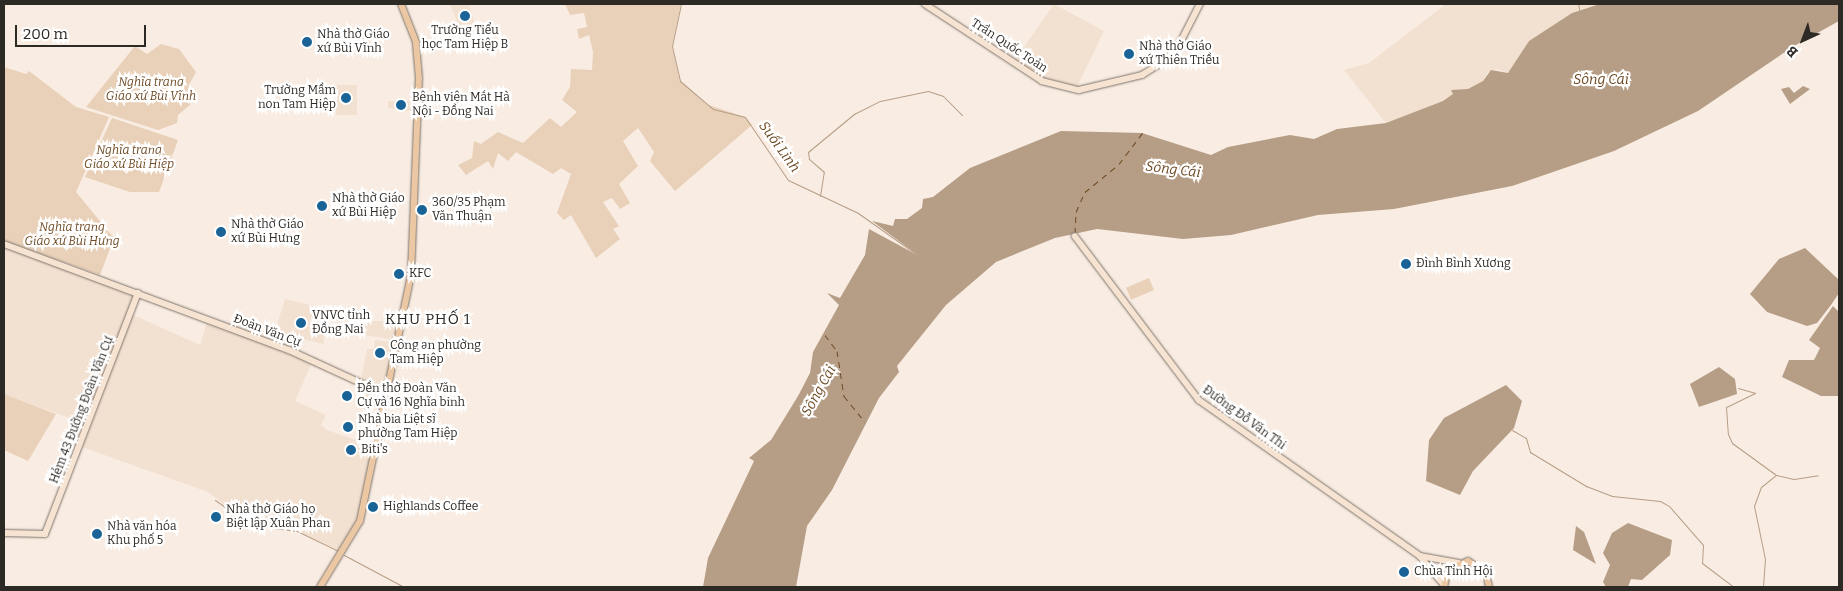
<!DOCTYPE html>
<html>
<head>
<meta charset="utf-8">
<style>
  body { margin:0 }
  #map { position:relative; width:1843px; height:591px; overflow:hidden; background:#f9ede3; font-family:Bitter,serif }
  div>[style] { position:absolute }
  .built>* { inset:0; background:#f2e0d0; transform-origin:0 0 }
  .green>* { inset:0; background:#e9d0b8; transform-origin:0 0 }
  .water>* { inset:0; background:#b69d86 }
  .stream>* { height:1px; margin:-0.5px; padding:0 0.5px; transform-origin:0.5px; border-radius:0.5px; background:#b69d86 }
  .ferry>* { height:1px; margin-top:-0.5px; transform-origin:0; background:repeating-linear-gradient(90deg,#6d4821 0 6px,transparent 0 11px) }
  .roads { filter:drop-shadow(0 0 1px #7e746b) drop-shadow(0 0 1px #7e746b) }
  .secondary>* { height:5.5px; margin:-2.75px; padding:0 2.75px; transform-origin:2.75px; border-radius:2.75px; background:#f6e3d1 }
  .primary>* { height:6px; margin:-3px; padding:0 3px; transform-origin:3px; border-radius:3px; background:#ecc7a3 }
  .dots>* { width:14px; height:14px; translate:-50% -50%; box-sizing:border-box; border:2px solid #fff; border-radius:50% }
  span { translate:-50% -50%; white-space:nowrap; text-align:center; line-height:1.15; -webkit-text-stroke:4.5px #fff; paint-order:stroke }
  .poi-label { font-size:12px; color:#2d2925 }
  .left { translate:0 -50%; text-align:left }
  .right { translate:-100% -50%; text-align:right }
  .street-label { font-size:12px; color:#2d2925 }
  .park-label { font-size:12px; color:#704b25; font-style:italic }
  .water-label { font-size:14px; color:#6d4821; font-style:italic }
  .quarter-label { font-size:15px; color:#2d2925; letter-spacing:1px }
  .frame { position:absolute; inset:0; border:5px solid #2d2925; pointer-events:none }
  .north { position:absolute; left:1778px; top:15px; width:50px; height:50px; -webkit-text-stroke:4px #fff; paint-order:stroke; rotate:223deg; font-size:14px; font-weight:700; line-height:20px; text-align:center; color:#2d2925 }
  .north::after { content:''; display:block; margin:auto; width:18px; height:22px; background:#2d2925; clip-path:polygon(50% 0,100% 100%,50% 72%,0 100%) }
  .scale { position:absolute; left:15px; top:25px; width:131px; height:22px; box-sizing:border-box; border:2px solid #2d2925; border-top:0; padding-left:6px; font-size:15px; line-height:18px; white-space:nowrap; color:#2d2925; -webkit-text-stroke:4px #fff; paint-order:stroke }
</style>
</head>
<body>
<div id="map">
  <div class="built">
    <div style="clip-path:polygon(450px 4px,469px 4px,476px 29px,462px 33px)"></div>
    <div style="clip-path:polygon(1054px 4px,1104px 31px,1077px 87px,1043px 79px,1015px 60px)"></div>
    <div style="clip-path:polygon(1446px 4px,1600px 4px,1572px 13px,1529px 41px,1508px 73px,1497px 69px,1487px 73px,1483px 81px,1468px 89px,1452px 91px,1454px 94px,1443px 101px,1386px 123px,1344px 70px,1369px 63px)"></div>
    <div style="left:336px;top:85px;width:21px;height:30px"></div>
    <div style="clip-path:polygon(388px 101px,414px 101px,414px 112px,388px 108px)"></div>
    <div style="clip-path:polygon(4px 247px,135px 294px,86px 424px,4px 394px)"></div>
    <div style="clip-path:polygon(285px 299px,323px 308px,324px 344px,299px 338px,294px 349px,272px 341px)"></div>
    <div style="clip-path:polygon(386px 311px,401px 313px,395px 340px,365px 335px,365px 321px,383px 321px)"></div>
    <div style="clip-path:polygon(133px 315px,200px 345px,207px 322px,312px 362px,295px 401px,326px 415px,321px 425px,327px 430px,372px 446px,358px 520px,340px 553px,297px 531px,251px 525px,208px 492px,82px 447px)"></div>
    <div style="clip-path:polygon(375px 340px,395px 343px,383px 391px,361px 379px,367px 349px,374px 349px)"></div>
    <div style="clip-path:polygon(368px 389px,382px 396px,379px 409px,362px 402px)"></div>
  </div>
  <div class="green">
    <div style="clip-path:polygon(565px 4px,681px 4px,672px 46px,680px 81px,706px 104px,745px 117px,752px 125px,675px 191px,650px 161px,654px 152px,638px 128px,623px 141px,638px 166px,619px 184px,630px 203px,620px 209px,612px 198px,603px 202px,619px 226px,613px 229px,620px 239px,596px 258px,571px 215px,564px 220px,557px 213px,571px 174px,561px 168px,553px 174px,516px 152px,508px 161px,498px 153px,493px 169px,488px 161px,466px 175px,458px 165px,472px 158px,474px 141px,481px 144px,498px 132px,523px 143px,550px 118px,561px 127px,577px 112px,562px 100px,570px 87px,571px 69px,592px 70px,593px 52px,589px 35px,579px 39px,577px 29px,587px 27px,584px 13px,570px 15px)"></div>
    <div style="clip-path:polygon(161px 44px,179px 49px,196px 72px,189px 85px,190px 105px,178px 115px,177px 123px,158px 130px,86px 107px,135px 46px,147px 54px)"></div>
    <div style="clip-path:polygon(4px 67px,26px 74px,29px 71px,76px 107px,109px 117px,76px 192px,114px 238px,100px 275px,4px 241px)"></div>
    <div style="clip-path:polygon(112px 118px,178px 140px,159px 192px,130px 192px,85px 177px)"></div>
    <div style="left:1149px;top:278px;width:13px;height:25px;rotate:67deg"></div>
    <div style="clip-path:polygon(4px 394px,56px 414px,28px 461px,4px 450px)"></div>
  </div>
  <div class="water">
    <div style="clip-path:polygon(1600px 4px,1839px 4px,1839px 21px,1794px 46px,1698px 111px,1614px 151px,1512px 186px,1394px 209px,1318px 215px,1231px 235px,1183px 239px,1097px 229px,1055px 238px,996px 262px,946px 305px,897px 366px,899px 372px,879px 398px,832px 490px,807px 526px,796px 587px,703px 587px,708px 558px,754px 461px,749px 458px,771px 440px,798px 396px,810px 373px,813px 352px,839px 305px,827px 293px,840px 298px,865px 255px,869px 229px,919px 256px,872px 221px,893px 226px,895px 219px,907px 219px,922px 208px,923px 199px,933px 197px,970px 168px,1061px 131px,1142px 133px,1211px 155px,1228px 147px,1290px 135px,1314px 139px,1337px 129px,1386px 123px,1443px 101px,1453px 94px,1451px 90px,1468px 89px,1483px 81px,1491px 70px,1508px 73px,1529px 41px,1572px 13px)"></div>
    <div style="clip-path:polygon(1803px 86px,1810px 89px,1790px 104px,1781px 89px,1789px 87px,1794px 93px)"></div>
    <div style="clip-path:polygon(1805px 248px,1839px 280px,1839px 293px,1831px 305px,1817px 323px,1807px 326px,1767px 312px,1750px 294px,1779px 259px)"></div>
    <div style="clip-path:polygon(1833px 306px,1839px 312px,1839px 396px,1821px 396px,1782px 377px,1789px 360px,1814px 360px,1820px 348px,1809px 340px)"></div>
    <div style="clip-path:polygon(1719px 367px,1735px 379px,1737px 394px,1699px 407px,1690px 384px)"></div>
    <div style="clip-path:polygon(1506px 385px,1522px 401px,1514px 428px,1473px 471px,1460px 495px,1426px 481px,1429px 440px,1444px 418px)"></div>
    <div style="clip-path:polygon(1628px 523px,1672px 540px,1670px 555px,1642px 580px,1631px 579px,1628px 587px,1606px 587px,1603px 582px,1610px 565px,1603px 553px,1612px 533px)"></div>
    <div style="clip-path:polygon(1576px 526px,1584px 532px,1596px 564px,1573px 550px)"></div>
  </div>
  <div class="stream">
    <div style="left:681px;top:4px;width:43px;rotate:102.1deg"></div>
    <div style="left:672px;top:46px;width:36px;rotate:77deg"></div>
    <div style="left:680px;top:81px;width:43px;rotate:40.3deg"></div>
    <div style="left:713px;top:109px;width:33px;rotate:14deg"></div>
    <div style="left:745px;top:117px;width:76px;rotate:55.7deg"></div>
    <div style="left:788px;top:180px;width:77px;rotate:25.2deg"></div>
    <div style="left:858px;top:213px;width:80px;rotate:35.3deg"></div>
    <div style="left:1578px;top:4px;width:8px;rotate:76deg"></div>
    <div style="left:820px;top:196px;width:24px;rotate:-81deg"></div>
    <div style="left:824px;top:172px;width:20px;rotate:-139deg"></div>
    <div style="left:809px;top:159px;width:7px;rotate:-98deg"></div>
    <div style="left:808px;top:152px;width:60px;rotate:-39.6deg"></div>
    <div style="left:854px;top:114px;width:29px;rotate:-27deg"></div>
    <div style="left:880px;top:101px;width:49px;rotate:-11.8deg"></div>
    <div style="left:928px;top:91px;width:16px;rotate:18deg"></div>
    <div style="left:943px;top:96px;width:27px;rotate:45deg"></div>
    <div style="left:1738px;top:388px;width:18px;rotate:16deg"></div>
    <div style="left:1755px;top:393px;width:32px;rotate:154deg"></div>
    <div style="left:1726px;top:407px;width:27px;rotate:86deg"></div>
    <div style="left:1728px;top:434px;width:10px;rotate:66deg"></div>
    <div style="left:1732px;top:443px;width:54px;rotate:36deg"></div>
    <div style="left:1512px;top:430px;width:16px;rotate:30deg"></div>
    <div style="left:1526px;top:438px;width:15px;rotate:74deg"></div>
    <div style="left:1530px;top:452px;width:66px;rotate:31.3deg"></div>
    <div style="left:1586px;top:486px;width:28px;rotate:21deg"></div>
    <div style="left:1612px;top:496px;width:48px;rotate:5.9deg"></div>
    <div style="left:1660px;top:501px;width:10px;rotate:29deg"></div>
    <div style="left:1669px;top:506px;width:52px;rotate:48.9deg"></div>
    <div style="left:1703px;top:545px;width:18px;rotate:93deg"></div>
    <div style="left:1702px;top:563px;width:40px;rotate:37deg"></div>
    <div style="left:215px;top:500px;width:44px;rotate:34.8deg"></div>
    <div style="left:251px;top:525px;width:46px;rotate:7.4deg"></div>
    <div style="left:297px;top:531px;width:46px;rotate:26deg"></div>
    <div style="left:344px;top:555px;width:68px;rotate:28.1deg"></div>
    <div style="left:1763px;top:587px;width:28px;rotate:-86deg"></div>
    <div style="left:1765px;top:559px;width:54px;rotate:-101.7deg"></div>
    <div style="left:1754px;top:506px;width:20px;rotate:-70deg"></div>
    <div style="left:1761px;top:487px;width:19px;rotate:-39deg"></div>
    <div style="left:1776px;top:475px;width:18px;rotate:13deg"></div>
    <div style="left:1794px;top:479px;width:24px;rotate:-9deg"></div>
  </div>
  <div class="ferry">
    <div style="left:1075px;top:233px;width:21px;rotate:-87deg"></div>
    <div style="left:1076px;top:212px;width:22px;rotate:-66deg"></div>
    <div style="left:1085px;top:192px;width:44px;rotate:-39.5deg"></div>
    <div style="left:1119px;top:164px;width:39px;rotate:-53deg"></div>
    <div style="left:825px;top:335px;width:20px;rotate:53deg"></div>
    <div style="left:837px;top:351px;width:46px;rotate:81.2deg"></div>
    <div style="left:844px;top:396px;width:33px;rotate:51deg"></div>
  </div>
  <div class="roads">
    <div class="secondary">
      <div style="left:925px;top:4px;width:140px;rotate:33.3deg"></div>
      <div style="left:1042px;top:81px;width:38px;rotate:14deg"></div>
      <div style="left:1079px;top:90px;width:65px;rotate:-13.4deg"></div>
      <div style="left:1142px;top:75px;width:26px;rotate:-32deg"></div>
      <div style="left:1164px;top:61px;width:24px;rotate:-48deg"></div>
      <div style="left:1180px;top:43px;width:44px;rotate:-62.9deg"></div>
      <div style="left:1075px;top:236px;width:206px;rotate:52.9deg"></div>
      <div style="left:1199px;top:400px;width:271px;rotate:35.2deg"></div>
      <div style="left:1420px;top:556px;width:38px;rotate:50deg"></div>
      <div style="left:4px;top:244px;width:304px;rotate:20.4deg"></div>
      <div style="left:289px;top:350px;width:106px;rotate:24.6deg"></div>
      <div style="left:4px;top:533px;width:41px;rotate:1.4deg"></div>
      <div style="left:45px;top:534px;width:258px;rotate:-68.9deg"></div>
      <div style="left:1420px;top:556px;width:39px;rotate:10deg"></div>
    </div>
    <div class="primary">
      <div style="left:320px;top:587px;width:77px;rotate:-58.8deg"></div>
      <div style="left:360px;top:521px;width:251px;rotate:-78.3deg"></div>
      <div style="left:411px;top:275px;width:197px;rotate:-87.7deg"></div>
      <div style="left:419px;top:78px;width:36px;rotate:-95deg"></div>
      <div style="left:416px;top:42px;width:41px;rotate:-111.5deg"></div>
      <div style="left:1444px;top:587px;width:17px;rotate:-77deg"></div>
      <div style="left:1448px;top:570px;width:22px;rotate:-24deg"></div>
      <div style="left:1468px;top:561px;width:22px;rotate:34deg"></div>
      <div style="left:1486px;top:573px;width:14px;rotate:78deg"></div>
    </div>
  </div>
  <div class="dots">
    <div style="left:465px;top:16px;background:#1a6396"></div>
    <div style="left:307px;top:42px;background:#1a6396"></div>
    <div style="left:1129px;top:54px;background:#1a6396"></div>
    <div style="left:346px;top:98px;background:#1a6396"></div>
    <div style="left:401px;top:105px;background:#1a6396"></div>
    <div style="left:322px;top:206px;background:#1a6396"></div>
    <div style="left:422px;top:210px;background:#1a6396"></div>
    <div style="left:221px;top:232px;background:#1a6396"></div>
    <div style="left:1406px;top:264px;background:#1a6396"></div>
    <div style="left:399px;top:274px;background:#1a6396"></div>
    <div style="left:301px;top:323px;background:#1a6396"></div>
    <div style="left:380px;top:353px;background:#1a6396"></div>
    <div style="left:347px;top:396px;background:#1a6396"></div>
    <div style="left:348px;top:427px;background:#1a6396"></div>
    <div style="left:351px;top:450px;background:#1a6396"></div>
    <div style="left:373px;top:507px;background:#1a6396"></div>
    <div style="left:216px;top:517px;background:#1a6396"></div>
    <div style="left:97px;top:534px;background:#1a6396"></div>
    <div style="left:1404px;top:572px;background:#1a6396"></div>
  </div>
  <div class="poi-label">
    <span style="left:465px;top:38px">Trường Tiểu<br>học Tam Hiệp B</span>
    <span class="left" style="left:317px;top:42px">Nhà thờ Giáo<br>xứ Bùi Vĩnh</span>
    <span class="left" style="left:1139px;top:54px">Nhà thờ Giáo<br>xứ Thiên Triều</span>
    <span class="right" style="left:336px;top:98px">Trường Mầm<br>non Tam Hiệp</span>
    <span class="left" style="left:412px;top:105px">Bệnh viện Mắt Hà<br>Nội - Đồng Nai</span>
    <span class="left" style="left:332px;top:206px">Nhà thờ Giáo<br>xứ Bùi Hiệp</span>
    <span class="left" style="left:432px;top:210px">360/35 Phạm<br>Văn Thuận</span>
    <span class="left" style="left:231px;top:232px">Nhà thờ Giáo<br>xứ Bùi Hưng</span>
    <span class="left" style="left:1416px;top:264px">Đình Bình Xương</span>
    <span class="left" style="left:409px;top:274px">KFC</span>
    <span class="left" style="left:312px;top:323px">VNVC tỉnh<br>Đồng Nai</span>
    <span class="left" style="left:390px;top:353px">Công an phường<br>Tam Hiệp</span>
    <span class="left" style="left:357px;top:396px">Đền thờ Đoàn Văn<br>Cự và 16 Nghĩa binh</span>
    <span class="left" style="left:358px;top:427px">Nhà bia Liệt sĩ<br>phường Tam Hiệp</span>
    <span class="left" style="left:361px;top:450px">Biti's</span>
    <span class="left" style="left:383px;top:507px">Highlands Coffee</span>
    <span class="left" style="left:226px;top:517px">Nhà thờ Giáo họ<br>Biệt lập Xuân Phan</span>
    <span class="left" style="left:107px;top:534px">Nhà văn hóa<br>Khu phố 5</span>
    <span class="left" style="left:1414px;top:572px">Chùa Tỉnh Hội</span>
  </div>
  <div class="street-label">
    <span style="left:1009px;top:46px;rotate:33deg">Trần Quốc Toản</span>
    <span style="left:267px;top:331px;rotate:21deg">Đoàn Văn Cự</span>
    <span style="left:82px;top:410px;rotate:-69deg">Hẻm 43 Đường Đoàn Văn Cự</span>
    <span style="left:1244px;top:418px;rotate:36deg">Đường Đỗ Văn Thi</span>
  </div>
  <div class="park-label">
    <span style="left:151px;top:90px">Nghĩa trang<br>Giáo xứ Bùi Vĩnh</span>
    <span style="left:129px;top:158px">Nghĩa trang<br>Giáo xứ Bùi Hiệp</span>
    <span style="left:72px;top:235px">Nghĩa trang<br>Giáo xứ Bùi Hưng</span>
  </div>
  <div class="water-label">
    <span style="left:1601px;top:80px">Sông Cái</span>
    <span style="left:779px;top:147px;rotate:54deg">Suối Linh</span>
    <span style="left:1173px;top:170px;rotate:7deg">Sông Cái</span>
    <span style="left:819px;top:391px;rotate:-61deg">Sông Cái</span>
  </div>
  <div class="quarter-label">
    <span style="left:428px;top:320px">KHU PHỐ 1</span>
  </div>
  <div class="frame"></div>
  <div class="north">B</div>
  <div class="scale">200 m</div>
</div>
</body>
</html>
